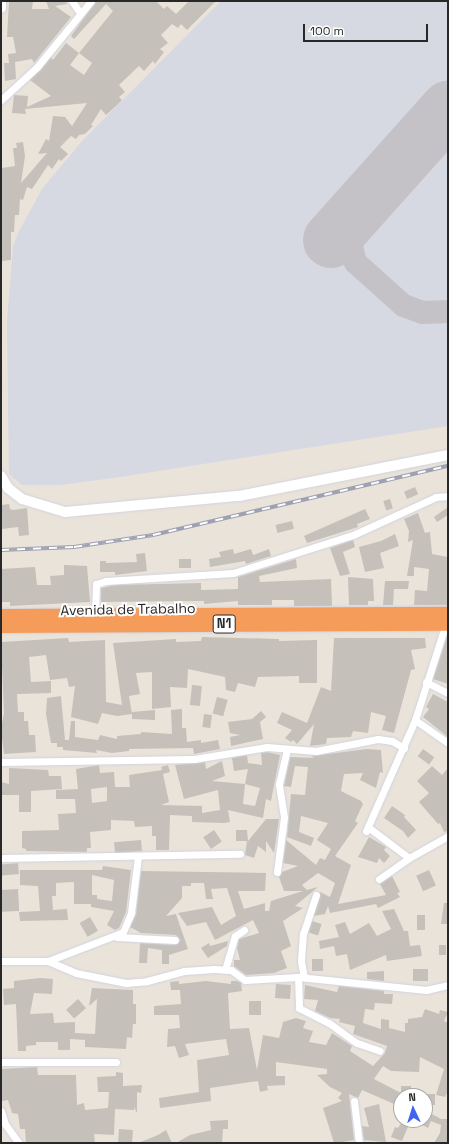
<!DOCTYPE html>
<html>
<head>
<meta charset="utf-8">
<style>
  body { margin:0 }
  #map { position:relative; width:449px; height:1144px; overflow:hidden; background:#eae3da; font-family:"Space Grotesk",sans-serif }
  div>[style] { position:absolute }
  .airport>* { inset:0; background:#d6d8e2 }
  .taxiway>* { height:23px; margin:-11.5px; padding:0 11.5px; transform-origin:11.5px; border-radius:11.5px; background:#c4c2c6 }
  .runway>* { height:56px; margin:-28px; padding:0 28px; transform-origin:28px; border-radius:28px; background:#c4c2c6 }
  .building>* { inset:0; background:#c5c0ba; transform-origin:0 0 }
  .roads { filter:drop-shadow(0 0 1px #d0d3e0) drop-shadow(0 0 1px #d0d3e0) }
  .street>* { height:7px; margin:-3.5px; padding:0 3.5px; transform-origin:3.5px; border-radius:3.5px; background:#fff }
  .secondary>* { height:10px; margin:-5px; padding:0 5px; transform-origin:5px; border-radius:5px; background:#fff }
  .highway>* { height:13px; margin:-6.5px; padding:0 6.5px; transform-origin:6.5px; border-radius:6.5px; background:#f59c5a }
  .rail>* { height:4px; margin-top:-2px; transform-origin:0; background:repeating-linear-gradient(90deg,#fff 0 8px,#9ea1b1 0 16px); box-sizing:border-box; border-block:1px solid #9ea1b1 }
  span { translate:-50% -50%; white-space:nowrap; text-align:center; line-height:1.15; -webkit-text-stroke:4px #fff; paint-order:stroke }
  .shield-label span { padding:1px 3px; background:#fff; border:1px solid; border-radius:3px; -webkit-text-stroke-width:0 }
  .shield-label { font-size:13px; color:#282828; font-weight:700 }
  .street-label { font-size:14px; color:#282828 }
  .frame { position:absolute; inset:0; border:2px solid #282828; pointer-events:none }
  .north { position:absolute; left:393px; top:1088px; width:40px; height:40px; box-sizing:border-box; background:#fff; border:1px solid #a9a9a9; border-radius:50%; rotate:356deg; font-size:11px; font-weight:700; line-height:16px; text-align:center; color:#282828 }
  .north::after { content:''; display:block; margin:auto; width:14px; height:18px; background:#4263ef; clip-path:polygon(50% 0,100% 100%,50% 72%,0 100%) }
  .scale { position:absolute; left:303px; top:24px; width:125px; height:18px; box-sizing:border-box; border:2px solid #282828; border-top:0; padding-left:5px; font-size:12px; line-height:14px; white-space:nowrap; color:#282828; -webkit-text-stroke:3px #fff; paint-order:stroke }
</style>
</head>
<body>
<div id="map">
  <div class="airport">
    <div style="clip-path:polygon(221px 1px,448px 1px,448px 426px,120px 477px,61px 485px,22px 485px,9px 474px,7px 322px,13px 247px,18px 233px,42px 189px,83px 140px)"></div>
  </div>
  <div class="taxiway">
    <div style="left:350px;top:218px;width:20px;rotate:93deg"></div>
    <div style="left:349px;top:238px;width:25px;rotate:76deg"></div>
    <div style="left:355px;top:262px;width:64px;rotate:41.9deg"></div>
    <div style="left:403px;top:305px;width:20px;rotate:20deg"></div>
    <div style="left:422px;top:312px;width:26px;rotate:-2deg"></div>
  </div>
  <div class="runway">
    <div style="left:331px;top:240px;width:176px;rotate:-48.2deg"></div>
  </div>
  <div class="building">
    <div style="clip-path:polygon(33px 1px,32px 9px,49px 9px,46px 1px,66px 1px,67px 4px,55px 6px,71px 17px,34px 63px,32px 59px,15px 62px,16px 79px,5px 81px,4px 63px,9px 63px,8px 54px,16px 53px,13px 37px,7px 37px,9px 2px)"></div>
    <div style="clip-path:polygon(96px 1px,156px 1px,164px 9px,167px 6px,176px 14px,189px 1px,216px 1px,187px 30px,181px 24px,178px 28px,172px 24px,161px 35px,168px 43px,160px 49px,164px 52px,155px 64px,153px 61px,144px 71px,139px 66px,119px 85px,125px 92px,119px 97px,122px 100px,116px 106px,106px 115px,101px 109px,91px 125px,93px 126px,85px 134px,79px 135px,76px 139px,71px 136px,60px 147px,68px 154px,61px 161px,59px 159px,52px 169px,48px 165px,32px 189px,27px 187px,23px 200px,20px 199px,19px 215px,15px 215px,14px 232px,11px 232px,11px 260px,1px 261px,1px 172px,2px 168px,15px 166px,13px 148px,17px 148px,16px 143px,23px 142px,25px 156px,21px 183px,47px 153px,38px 154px,46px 139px,49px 141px,53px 116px,65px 117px,72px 126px,87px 103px,25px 109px,26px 114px,12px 113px,14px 95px,28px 96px,27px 107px,51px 96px,30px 80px,51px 57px,53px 60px,66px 43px,79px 53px,70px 65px,84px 75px,92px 63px,79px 53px,113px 11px,106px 4px,74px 39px,71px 36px)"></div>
    <div style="left:415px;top:487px;width:8px;height:12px;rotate:67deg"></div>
    <div style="left:390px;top:499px;width:10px;height:7px;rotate:73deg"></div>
    <div style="clip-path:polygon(9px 504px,10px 509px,13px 510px,27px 508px,29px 535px,19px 536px,18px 527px,2px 529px,1px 505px)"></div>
    <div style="clip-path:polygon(448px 507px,448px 515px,437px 522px,434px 517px)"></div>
    <div style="clip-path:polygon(365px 509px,370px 519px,357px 524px,358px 527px,307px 543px,304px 536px)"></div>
    <div style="clip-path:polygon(418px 513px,425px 533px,430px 532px,432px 554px,448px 557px,448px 605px,414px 605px,415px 590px,427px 591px,429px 569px,414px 567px,414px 576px,407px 576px,413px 540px,408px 542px,409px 531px,404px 519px)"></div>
    <div style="left:292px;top:521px;width:8px;height:17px;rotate:76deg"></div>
    <div style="clip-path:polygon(395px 534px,399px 546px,380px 553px,384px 568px,365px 572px,359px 547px,381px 541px)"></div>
    <div style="clip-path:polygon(353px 540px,355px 547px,343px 552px,350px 574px,340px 576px,330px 548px)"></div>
    <div style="clip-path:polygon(233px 549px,234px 554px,251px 549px,253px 555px,269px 549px,271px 556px,246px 564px,245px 561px,210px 567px,209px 559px,221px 557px,219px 552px)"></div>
    <div style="clip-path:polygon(145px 553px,147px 571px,115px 575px,115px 572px,100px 572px,100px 561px,106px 561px,106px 563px,137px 562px,136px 554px)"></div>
    <div style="left:179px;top:559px;width:12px;height:9px"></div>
    <div style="clip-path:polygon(296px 559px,297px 568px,259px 576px,260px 582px,331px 579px,332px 606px,294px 606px,294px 600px,272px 600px,272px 605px,238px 605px,238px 601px,204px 604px,204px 601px,101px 602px,101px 588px,115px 585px,201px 583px,201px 590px,238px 589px,238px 577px)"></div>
    <div style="clip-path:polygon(64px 565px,87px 566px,90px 602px,10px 606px,10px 602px,1px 602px,1px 569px,35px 567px,37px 585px,51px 585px,50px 576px,64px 575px)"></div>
    <div style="clip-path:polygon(348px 577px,373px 579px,374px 601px,368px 601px,368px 605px,349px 605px)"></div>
    <div style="clip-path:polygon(385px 581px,409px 581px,408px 589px,394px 589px,393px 605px,383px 605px)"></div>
    <div style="clip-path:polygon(448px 633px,448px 684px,433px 679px)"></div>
    <div style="clip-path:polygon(202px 637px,279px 639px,279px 641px,317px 640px,317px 683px,299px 683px,299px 676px,258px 677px,255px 687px,238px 683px,235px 692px,226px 690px,225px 677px,188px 669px,187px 688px,170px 687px,171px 707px,152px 709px,152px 672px,136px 673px,140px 694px,129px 696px,132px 714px,117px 716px,102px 713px,98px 724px,71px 717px,75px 686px,69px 687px,67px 678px,50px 680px,46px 655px,29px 657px,31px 682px,51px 681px,51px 693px,17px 694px,18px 712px,24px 712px,24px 721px,28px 721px,29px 735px,35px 735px,36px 752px,4px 754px,1px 729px,4px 713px,1px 642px,68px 638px,69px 642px,105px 640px,106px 702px,122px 705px,113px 643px,176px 639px,176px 642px,201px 641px)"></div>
    <div style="clip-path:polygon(334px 638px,425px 638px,426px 648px,411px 650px,415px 669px,411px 670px,394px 733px,382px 730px,386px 716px,371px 712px,368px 733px,353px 731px,351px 737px,327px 738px,326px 744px,310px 746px,314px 724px,297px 744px,293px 740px,291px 742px,285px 738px,292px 730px,277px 723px,282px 712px,307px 723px,321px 687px,331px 691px)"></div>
    <div style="left:192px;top:685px;width:10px;height:20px;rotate:6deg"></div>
    <div style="clip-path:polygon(433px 694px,448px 702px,448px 737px,423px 717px,429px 709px,426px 707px)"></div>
    <div style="clip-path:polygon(61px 696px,65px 740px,69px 740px,71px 721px,75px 721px,75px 737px,98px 740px,100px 735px,117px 739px,117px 736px,141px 734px,141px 732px,172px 734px,171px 710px,182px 709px,182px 728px,186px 728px,187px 742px,201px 740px,201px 743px,218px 740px,220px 749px,194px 754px,193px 748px,129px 749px,129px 751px,112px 753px,96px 750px,97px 753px,63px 750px,63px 747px,57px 747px,57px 743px,51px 743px,46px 714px,47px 698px)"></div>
    <div style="left:217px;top:697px;width:11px;height:17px;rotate:15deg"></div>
    <div style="clip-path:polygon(155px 710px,155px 720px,132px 719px,132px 712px)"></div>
    <div style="clip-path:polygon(261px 711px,266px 717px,260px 722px,263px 739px,231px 746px,230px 737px,240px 735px,230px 733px,228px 722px,252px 719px)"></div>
    <div style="left:204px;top:714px;width:8px;height:13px;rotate:7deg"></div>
    <div style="clip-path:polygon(367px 749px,381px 750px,383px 773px,380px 772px,376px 788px,360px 780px,363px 773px,344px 774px,341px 791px,361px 801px,363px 804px,355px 821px,358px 823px,335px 856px,351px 865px,338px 904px,386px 895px,380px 884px,392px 876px,400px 892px,397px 893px,400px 897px,378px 908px,376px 904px,330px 913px,328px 906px,325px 914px,314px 916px,320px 892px,330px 897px,335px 883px,318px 873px,302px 885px,307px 890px,318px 887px,295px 906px,303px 908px,283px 921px,291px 946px,281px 951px,287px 968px,274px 973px,246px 975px,234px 966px,234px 960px,240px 960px,237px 948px,239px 939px,259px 933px,253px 920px,215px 940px,206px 922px,187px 926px,178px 913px,212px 907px,221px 925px,236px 916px,227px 888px,211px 889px,213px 899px,206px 899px,204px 883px,191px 883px,191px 886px,182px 886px,182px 898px,166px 916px,176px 914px,188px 949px,169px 955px,169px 964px,162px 964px,162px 950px,148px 948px,147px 963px,139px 963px,140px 943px,175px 945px,180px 940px,176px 935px,141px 933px,130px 927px,136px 914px,141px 871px,266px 873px,265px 891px,238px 891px,244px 909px,265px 903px,265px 911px,269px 911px,271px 901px,303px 891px,284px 891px,279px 877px,282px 872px,298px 866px,283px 863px,286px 840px,316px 865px,320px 858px,325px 860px,331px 849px,317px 840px,328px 823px,301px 816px,299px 832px,314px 838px,311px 846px,287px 837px,291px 794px,305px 795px,308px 767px,295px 766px,291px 787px,284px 786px,290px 757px,314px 758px,311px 756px)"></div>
    <div style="left:423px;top:749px;width:14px;height:9px;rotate:36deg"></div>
    <div style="clip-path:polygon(evenodd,267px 752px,280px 755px,271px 801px,266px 799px,263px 818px,228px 810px,230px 822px,224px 823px,192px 822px,192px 816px,170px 815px,169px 850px,156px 850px,156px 836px,152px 836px,152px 826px,135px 827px,134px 821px,111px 820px,111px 830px,90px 832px,91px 848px,87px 848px,87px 852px,26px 851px,26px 849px,22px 848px,22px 831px,59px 830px,58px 814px,76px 813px,75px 799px,56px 799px,56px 790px,78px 789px,76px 769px,99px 765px,100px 773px,114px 772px,115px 787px,130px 787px,129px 775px,162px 770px,161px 767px,168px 765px,170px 772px,163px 774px,169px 802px,161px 805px,202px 806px,202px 813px,220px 810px,218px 790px,184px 799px,175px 765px,205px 762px,206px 769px,222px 761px,225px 776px,212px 781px,245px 784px,243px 804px,255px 806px,260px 788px,245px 784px,248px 769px,234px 771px,232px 758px,247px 755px,248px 763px,262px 765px,261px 753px,267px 752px,107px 787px,107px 801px,92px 803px,91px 789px,107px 787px)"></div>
    <div style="clip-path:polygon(432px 766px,442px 775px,448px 768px,448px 831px,444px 832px,440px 823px,438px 824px,419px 802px,429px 793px,417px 781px)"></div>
    <div style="clip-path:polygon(9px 768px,48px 770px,49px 776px,61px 776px,62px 789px,31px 791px,31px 812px,19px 812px,19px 795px,1px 795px,1px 782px,9px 784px)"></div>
    <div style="clip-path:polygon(392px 806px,405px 815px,404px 817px,416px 830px,408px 838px,403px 831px,384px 818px)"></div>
    <div style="clip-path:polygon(266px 819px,279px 819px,274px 853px,266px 841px,266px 852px,258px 846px,254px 858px,245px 855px,247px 841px,236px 841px,236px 830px,247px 830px,248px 841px)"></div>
    <div style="left:214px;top:830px;width:14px;height:13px;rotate:56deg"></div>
    <div style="clip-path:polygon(369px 837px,386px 847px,384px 850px,390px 856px,384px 863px,379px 858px,377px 863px,358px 857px)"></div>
    <div style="left:141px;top:840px;width:11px;height:27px;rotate:85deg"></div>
    <div style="left:18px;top:863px;width:11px;height:17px;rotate:85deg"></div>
    <div style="clip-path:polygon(evenodd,103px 866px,131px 870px,126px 912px,119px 928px,115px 930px,107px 925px,114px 911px,91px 907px,91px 904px,74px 904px,74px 882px,56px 883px,56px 896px,52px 896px,53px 910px,67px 909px,68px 920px,20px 921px,19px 912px,40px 911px,38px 886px,20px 885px,20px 870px,102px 870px,103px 866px,92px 875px,114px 880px,112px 901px,97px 899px,97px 895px,92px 895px,92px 875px)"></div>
    <div style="left:429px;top:870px;width:17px;height:14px;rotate:66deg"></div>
    <div style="left:18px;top:889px;width:22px;height:17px;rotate:87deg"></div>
    <div style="clip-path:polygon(444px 903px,448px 903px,448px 924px,441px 924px)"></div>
    <div style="clip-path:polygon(394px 909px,404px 931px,408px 931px,410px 946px,420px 945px,422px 956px,387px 961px,386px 955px,350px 970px,347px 954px,336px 956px,334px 946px,320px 949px,319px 941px,339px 937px,335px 925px,345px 922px,350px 934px,369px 923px,377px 936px,391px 929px,382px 911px)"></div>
    <div style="left:417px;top:915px;width:8px;height:15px"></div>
    <div style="left:90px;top:917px;width:16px;height:12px;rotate:60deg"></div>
    <div style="left:312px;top:921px;width:10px;height:12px;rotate:17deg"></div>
    <div style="clip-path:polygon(228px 941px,227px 946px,208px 958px,201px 948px,209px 943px,210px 946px)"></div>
    <div style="left:439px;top:945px;width:7px;height:10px"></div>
    <div style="left:323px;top:959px;width:12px;height:11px;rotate:90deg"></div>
    <div style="left:428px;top:969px;width:12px;height:15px;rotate:90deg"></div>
    <div style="clip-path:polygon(384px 971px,384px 981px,367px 979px,367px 972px)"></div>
    <div style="clip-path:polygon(40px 978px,53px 979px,52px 994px,34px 993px,30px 1014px,53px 1013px,54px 1023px,75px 1022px,75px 1033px,95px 1034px,97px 999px,89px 1006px,92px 988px,133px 990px,133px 1004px,136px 1004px,136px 1024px,133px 1024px,132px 1038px,127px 1037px,126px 1049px,85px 1047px,85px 1040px,70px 1039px,70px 1050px,58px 1050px,58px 1042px,36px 1042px,36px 1045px,26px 1046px,26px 1051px,18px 1051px,16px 1004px,4px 1005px,3px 989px,14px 988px,14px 981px)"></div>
    <div style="clip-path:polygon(179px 981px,179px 984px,206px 981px,231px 984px,231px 981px,237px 981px,241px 983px,242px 991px,228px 993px,230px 1029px,249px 1028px,257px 1070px,263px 1035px,279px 1038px,283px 1022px,296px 1018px,306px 1021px,303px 1028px,313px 1031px,309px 1042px,326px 1045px,332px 1033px,352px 1046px,350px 1051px,373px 1066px,385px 1053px,387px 1046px,353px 1034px,355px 1026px,339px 1022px,340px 1019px,330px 1018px,315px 1011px,318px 1000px,304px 999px,305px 985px,337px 992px,339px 986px,384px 991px,384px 994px,393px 994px,392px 1004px,375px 1003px,374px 1010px,365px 1009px,363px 1023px,381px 1029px,381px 1019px,389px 1020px,389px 1028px,405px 1032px,405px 1023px,408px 1023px,408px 1019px,422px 1017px,425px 1009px,439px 1014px,440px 1010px,448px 1012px,444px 1021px,448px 1023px,448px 1091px,445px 1097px,436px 1095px,444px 1069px,420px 1057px,419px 1072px,391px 1071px,383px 1066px,374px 1079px,401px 1093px,401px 1086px,411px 1086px,411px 1096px,401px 1096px,401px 1107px,362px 1090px,358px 1098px,349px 1094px,354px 1140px,337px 1143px,334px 1143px,323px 1108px,342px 1101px,338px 1098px,342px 1093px,330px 1087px,317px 1075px,327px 1074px,327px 1069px,276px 1062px,276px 1076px,285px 1076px,285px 1085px,267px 1086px,268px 1090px,260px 1092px,258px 1081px,210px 1088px,211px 1101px,160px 1108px,159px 1098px,199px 1092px,197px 1060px,229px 1055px,226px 1039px,185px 1044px,189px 1055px,179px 1058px,175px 1046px,167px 1047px,168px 1029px,180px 1028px,179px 1015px,154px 1015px,154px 1006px,181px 1004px,180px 990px,171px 990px,170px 982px)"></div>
    <div style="left:276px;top:984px;width:15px;height:14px;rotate:4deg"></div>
    <div style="left:78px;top:999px;width:12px;height:16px;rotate:48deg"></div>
    <div style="left:249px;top:1001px;width:12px;height:14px"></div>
    <div style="clip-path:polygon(37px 1067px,38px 1075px,76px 1075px,77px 1105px,84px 1103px,85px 1110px,108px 1108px,109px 1092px,98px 1092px,97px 1077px,116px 1076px,116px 1072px,123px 1073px,123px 1086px,142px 1085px,141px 1093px,137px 1092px,137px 1113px,134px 1107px,134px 1110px,115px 1109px,114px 1135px,94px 1134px,95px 1143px,26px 1143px,25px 1129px,20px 1129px,18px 1114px,12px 1113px,8px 1100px,2px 1101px,1px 1069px)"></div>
    <div style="left:425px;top:1094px;width:10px;height:11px"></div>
    <div style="clip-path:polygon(379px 1104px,386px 1142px,364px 1140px,362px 1126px,369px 1127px,364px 1108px)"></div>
    <div style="clip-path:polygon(425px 1110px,441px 1119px,448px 1119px,448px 1143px,434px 1143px,440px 1133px,441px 1125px,431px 1121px,428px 1128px,413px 1120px,430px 1120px,425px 1118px)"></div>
    <div style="clip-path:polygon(228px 1120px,228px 1129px,223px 1129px,222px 1143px,176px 1143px,190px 1135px,211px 1130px,210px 1121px)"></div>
    <div style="clip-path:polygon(403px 1120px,410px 1122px,402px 1141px,391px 1137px,395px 1127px,398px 1128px)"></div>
    <div style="left:119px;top:1129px;width:14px;height:14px;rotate:4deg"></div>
    <div style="clip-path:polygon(166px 1130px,172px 1143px,138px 1143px,158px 1135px)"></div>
  </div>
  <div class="roads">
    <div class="street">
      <div style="left:72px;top:1px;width:14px;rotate:56deg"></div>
      <div style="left:1px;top:100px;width:49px;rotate:-42.5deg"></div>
      <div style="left:37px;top:67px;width:85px;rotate:-50.7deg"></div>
      <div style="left:95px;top:614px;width:30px;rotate:-88deg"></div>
      <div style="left:96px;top:584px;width:10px;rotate:-17deg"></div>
      <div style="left:106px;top:581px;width:127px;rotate:-3.6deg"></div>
      <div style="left:233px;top:573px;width:126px;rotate:-17.6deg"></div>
      <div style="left:353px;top:535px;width:91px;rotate:-24.6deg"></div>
      <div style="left:436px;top:497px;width:12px;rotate:-5deg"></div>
      <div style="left:426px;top:682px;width:25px;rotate:27deg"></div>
      <div style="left:415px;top:720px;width:40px;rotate:34.9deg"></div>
      <div style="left:1px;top:762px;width:193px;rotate:-0.9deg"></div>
      <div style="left:194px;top:759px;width:74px;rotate:-9.3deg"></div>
      <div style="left:267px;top:747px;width:49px;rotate:4.7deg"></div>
      <div style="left:316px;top:751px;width:63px;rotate:-11deg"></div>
      <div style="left:378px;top:739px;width:14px;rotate:8deg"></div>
      <div style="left:392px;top:741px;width:14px;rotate:30deg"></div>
      <div style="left:368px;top:827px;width:51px;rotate:37.1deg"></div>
      <div style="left:409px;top:858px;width:45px;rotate:-29.4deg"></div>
      <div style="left:366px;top:831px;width:121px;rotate:-66.2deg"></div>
      <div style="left:415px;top:720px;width:102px;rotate:-72.3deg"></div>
      <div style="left:1px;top:858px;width:239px;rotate:-1deg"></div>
      <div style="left:277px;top:872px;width:55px;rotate:-82.7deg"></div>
      <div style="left:284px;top:817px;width:33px;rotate:-99deg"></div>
      <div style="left:279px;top:784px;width:36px;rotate:-77deg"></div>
      <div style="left:379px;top:879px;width:37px;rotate:-35deg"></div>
      <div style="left:117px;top:937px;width:58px;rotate:3deg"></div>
      <div style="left:1px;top:961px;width:47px"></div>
      <div style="left:48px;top:961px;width:30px;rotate:23deg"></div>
      <div style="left:76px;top:973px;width:51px;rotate:11.3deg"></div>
      <div style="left:126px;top:983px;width:21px;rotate:-5deg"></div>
      <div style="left:147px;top:981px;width:38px;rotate:-15deg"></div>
      <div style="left:184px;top:971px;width:30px;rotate:-4deg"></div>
      <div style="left:214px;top:969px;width:17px;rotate:3deg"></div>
      <div style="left:231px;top:970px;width:17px;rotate:36deg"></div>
      <div style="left:245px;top:980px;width:53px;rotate:-3.2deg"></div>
      <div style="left:298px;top:977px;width:129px;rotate:5.8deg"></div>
      <div style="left:426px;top:990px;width:23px;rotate:-13deg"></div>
      <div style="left:48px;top:961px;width:80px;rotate:-21.1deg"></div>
      <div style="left:123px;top:932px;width:21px;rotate:-67deg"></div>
      <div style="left:131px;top:913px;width:57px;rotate:-83deg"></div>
      <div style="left:225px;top:970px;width:35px;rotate:-74deg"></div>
      <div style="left:235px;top:936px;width:11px;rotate:-34deg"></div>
      <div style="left:298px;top:977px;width:31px;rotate:88deg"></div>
      <div style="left:299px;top:1008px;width:34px;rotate:27deg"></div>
      <div style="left:329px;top:1023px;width:34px;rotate:36deg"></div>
      <div style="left:357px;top:1043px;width:24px;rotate:19deg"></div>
      <div style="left:304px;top:977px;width:16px;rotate:-101deg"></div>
      <div style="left:301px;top:961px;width:27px;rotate:-86deg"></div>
      <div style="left:303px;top:934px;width:41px;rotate:-71.6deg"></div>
      <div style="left:1px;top:1062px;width:115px"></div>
      <div style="left:354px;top:1101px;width:42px;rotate:83.2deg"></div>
      <div style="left:1px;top:1111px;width:14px;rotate:73deg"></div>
      <div style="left:5px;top:1124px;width:24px;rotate:54deg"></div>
    </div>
    <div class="secondary">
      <div style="left:1px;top:8px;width:7px;rotate:-90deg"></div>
      <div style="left:1px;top:476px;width:14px;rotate:60deg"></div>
      <div style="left:8px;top:488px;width:18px;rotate:38deg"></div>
      <div style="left:22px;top:499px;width:45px;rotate:16.8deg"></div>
      <div style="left:65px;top:512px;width:175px;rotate:-5.3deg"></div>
      <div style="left:239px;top:496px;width:213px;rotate:-11.1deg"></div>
    </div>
    <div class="highway">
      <div style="left:1px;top:615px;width:447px;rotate:-0.3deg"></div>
      <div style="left:1px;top:626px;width:447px;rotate:-0.3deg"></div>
    </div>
  </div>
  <div class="rail">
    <div style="left:1px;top:550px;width:73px;rotate:-2.4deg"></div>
    <div style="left:74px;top:547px;width:80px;rotate:-8.6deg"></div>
    <div style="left:153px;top:535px;width:303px;rotate:-13.2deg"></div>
  </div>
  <div class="shield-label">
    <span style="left:224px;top:624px">N1</span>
  </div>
  <div class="street-label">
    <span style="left:128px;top:609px;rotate:-1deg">Avenida de Trabalho</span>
  </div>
  <div class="frame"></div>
  <div class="north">N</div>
  <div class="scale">100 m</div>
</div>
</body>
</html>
